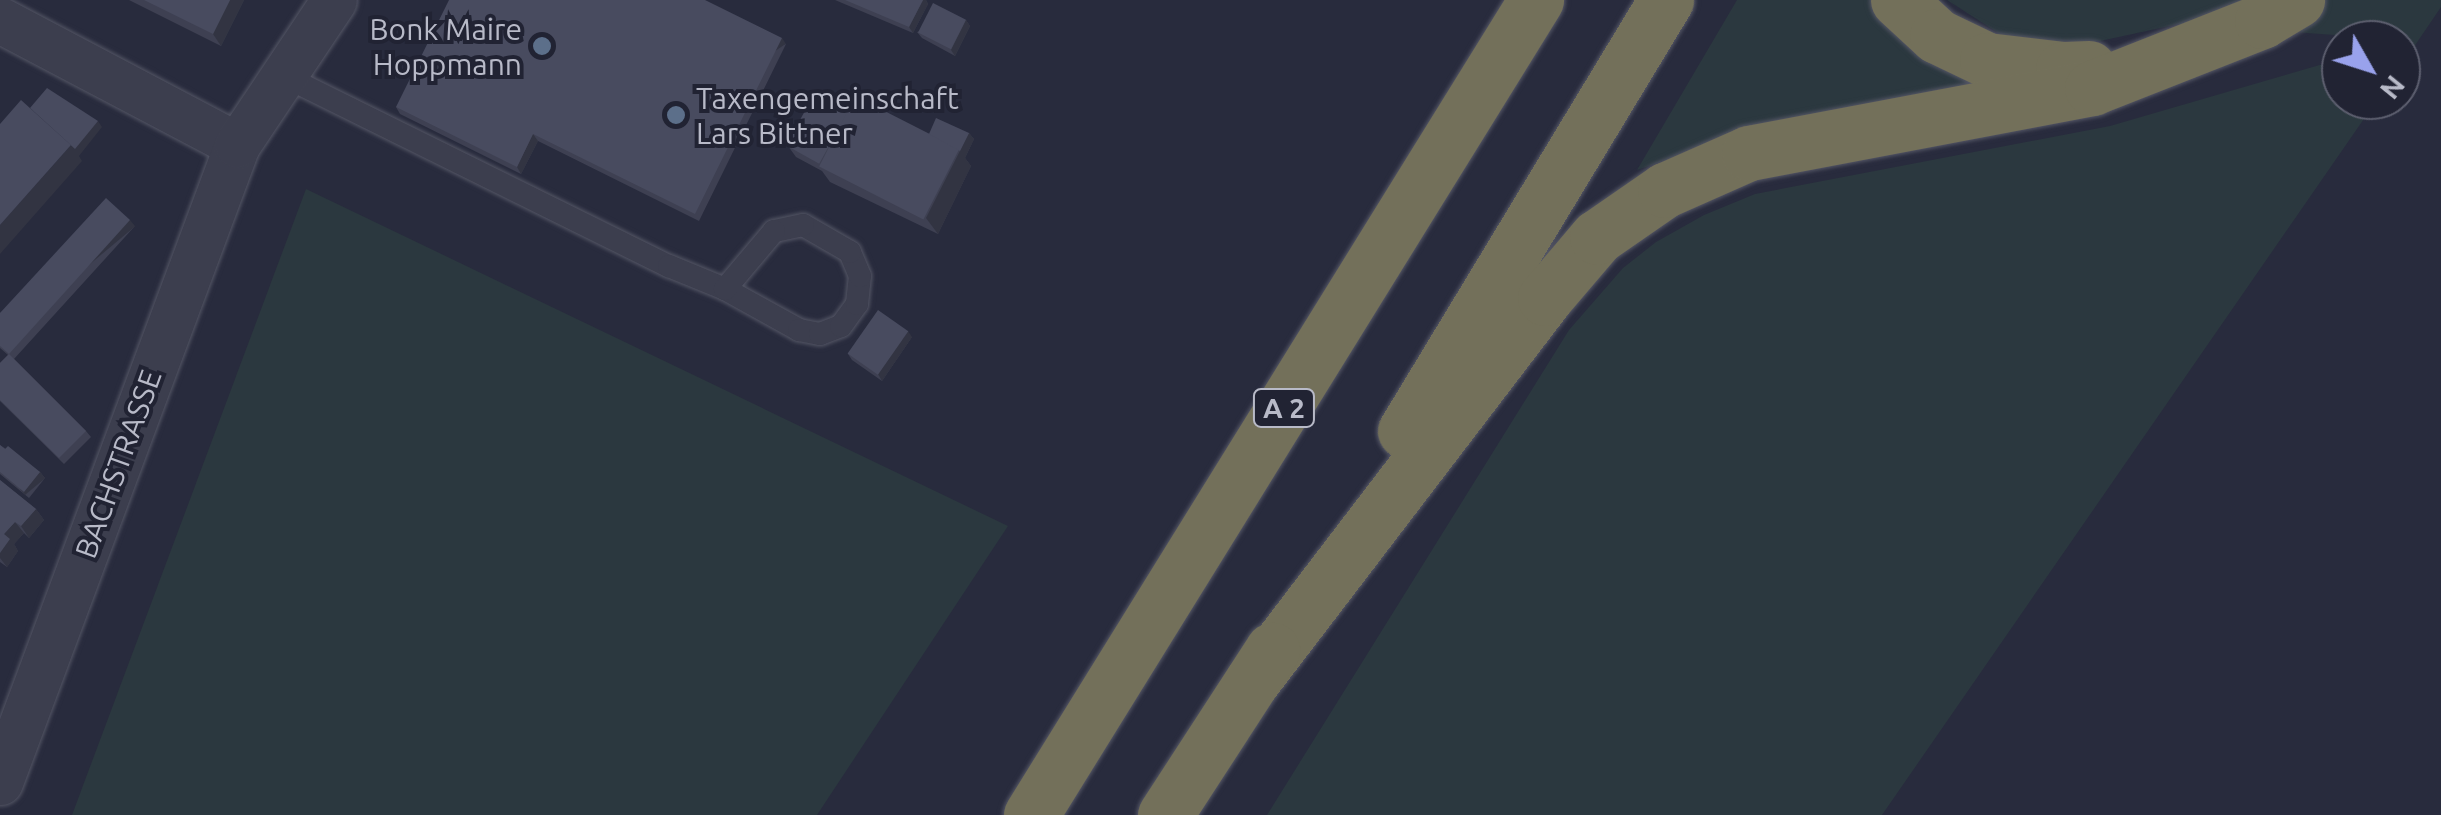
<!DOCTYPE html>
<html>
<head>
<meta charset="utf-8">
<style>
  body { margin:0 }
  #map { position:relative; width:2441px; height:815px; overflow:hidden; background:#282b3d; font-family:Ubuntu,sans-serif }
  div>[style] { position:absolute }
  .green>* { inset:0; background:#2b383f }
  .roads { filter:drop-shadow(0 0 2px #545665) drop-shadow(0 0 2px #545665) }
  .service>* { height:22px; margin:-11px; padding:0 11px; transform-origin:11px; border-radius:11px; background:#3c3e4e }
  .minor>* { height:45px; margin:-22.5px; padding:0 22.5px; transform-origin:22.5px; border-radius:22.5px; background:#3c3e4e }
  .motorway>* { height:55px; margin:-27.5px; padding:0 27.5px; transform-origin:27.5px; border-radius:27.5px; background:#73705a }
  .wall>* { inset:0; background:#3e4052 }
  .shaded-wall>* { inset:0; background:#323442; transform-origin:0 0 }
  .building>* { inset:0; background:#484b5f; transform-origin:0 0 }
  .dots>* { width:28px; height:28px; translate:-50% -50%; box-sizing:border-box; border:5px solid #212333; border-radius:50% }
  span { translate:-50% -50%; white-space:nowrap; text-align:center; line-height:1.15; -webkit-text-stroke:8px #212333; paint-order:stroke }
  .shield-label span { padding:2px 8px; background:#212333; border:2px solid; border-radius:8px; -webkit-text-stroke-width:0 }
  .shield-label { font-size:28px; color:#b8bac8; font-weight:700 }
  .poi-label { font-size:30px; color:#b8bac8 }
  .right { translate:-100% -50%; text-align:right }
  .left { translate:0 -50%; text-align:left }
  .street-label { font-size:30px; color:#b8bac8 }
  .north { position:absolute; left:2321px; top:20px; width:100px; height:100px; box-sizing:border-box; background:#212333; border:2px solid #5d5f6f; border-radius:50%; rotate:129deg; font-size:28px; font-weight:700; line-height:40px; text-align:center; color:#b8bac8 }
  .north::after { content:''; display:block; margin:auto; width:35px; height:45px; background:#99a2ec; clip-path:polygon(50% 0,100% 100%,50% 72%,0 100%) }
</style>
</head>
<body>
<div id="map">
  <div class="green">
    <div style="clip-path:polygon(1737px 0,1873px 0,2021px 86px,1745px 133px,1637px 170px)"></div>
    <div style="clip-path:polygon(1947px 0,2441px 0,2441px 7px,2401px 66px,2401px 40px,2341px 40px,2341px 100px,2377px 100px,1882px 815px,1267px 815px,1569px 330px,1623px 268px,1656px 242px,1704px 215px,1755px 194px,2110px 126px,2337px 60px,2335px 35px,2179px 24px,2100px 41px,2042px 42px,2000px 34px)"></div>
    <div style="clip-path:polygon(306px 189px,1008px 526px,817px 815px,72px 815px)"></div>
  </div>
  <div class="roads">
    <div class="service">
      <div style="left:282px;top:75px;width:432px;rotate:26.3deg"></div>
      <div style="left:669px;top:266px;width:61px;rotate:22.3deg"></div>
      <div style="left:725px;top:289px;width:85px;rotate:29deg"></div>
      <div style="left:799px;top:330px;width:21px;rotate:11deg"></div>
      <div style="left:820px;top:334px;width:22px;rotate:-21deg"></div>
      <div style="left:841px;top:326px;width:27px;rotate:-54deg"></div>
      <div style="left:857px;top:304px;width:28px;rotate:-84deg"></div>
      <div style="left:860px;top:276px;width:26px;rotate:-113deg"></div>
      <div style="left:850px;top:252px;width:54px;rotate:-150.1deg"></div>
      <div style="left:803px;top:225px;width:30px;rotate:168deg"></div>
      <div style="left:774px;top:231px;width:76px;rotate:130.2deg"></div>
    </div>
    <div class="minor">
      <div style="left:0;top:20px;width:268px;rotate:27.8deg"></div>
      <div style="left:0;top:782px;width:680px;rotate:-69.59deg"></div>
      <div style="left:237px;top:145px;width:174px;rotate:-56.2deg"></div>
    </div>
    <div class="motorway">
      <div style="left:1898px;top:0;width:53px;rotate:42.7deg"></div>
      <div style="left:1937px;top:36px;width:55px;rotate:25.6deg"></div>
      <div style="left:1987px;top:60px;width:77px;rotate:6.8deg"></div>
      <div style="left:2063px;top:69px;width:26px;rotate:-2deg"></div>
      <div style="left:1405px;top:431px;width:504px;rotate:-58.8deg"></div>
      <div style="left:1253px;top:680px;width:481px;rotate:-52.6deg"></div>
      <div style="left:1545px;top:298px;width:80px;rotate:-49.6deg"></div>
      <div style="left:1597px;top:237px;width:83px;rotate:-34.7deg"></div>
      <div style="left:1665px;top:190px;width:92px;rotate:-23.8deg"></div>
      <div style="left:1749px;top:153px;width:349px;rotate:-10.7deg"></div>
      <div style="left:2092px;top:88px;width:183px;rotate:-21.5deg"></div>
      <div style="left:2262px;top:21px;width:41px;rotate:-31deg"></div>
      <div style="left:1031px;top:815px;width:959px;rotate:-58.22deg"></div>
      <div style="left:1165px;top:815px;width:197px;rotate:-57deg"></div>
    </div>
  </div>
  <div class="wall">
    <div style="clip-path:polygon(129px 0,244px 0,221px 46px)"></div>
    <div style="clip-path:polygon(835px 0,926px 0,928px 4px,913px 33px)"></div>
    <div style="clip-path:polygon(966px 20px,970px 26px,955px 56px,922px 38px,917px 32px)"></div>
    <div style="clip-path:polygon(786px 44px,699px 221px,538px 141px,521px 174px,400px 114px,396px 107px)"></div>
    <div style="clip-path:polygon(849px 109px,929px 134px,969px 133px,974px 139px,965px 158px,971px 166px,938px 234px,830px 182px,822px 171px,796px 157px,788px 146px)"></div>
    <div style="clip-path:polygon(135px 226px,14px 359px,86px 431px,91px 437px,64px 464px,0 401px,0 363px,8px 355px,0 348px,0 313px)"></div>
    <div style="clip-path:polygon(912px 337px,882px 381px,852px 360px,848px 354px)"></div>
    <div style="clip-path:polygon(0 445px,40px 472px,45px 478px,29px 498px,0 474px)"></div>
    <div style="clip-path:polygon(0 480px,36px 509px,44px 520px,29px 538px,24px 533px,14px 544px,18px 551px,7px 567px,0 562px)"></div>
  </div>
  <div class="shaded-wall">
    <div style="clip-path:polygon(230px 0,244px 0,221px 46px,213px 34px)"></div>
    <div style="clip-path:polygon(923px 0,926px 0,928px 4px,913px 33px,909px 27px)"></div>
    <div style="clip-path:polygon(966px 20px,970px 26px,955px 56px,951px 50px)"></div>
    <div style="left:782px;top:38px;width:7px;height:196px;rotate:56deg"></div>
    <div style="clip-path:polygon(98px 121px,102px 127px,79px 156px,82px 161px,0 254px,0 225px,71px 145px)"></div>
    <div style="clip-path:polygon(969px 133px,974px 139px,965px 158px,971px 166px,938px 234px,926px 218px)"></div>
    <div style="clip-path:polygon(533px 134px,538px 141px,521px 174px,517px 167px)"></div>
    <div style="left:130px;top:220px;width:8px;height:181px;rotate:50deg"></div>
    <div style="clip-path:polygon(908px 331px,912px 337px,882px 381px,878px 374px)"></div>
    <div style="left:40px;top:472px;width:8px;height:26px;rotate:50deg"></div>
    <div style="clip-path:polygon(36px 509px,44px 520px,29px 538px,21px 526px)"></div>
    <div style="clip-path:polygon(15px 522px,24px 533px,14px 544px,18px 551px,7px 567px,0 558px,0 553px,4px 534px)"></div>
  </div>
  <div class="building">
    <div style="clip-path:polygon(144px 0,230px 0,213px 34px)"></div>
    <div style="clip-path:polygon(449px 0,705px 0,782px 38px,695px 214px,533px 134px,517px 167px,396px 107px)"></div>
    <div style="clip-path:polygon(845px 0,923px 0,909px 27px)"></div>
    <div style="left:933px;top:3px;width:37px;height:33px;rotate:27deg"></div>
    <div style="clip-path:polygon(47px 88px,98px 121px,75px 149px,30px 108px)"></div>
    <div style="left:816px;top:91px;width:38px;height:62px;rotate:29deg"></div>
    <div style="left:855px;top:96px;width:117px;height:79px;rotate:27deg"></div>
    <div style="clip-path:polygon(21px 100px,71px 145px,0 225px,0 124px)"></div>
    <div style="clip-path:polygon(936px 118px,969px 133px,960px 151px,929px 134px)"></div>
    <div style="clip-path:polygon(106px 198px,130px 220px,9px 354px,0 346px,0 313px)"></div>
    <div style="left:878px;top:310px;width:37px;height:53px;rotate:35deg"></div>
    <div style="clip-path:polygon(9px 354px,86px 431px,59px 458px,0 400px,0 363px)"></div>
    <div style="clip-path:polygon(0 445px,5px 449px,8px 446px,40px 472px,24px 492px,0 472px)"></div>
    <div style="clip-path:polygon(0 480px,36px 509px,21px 526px,15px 522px,4px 534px,10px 539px,0 553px)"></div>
  </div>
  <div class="dots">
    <div style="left:542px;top:46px;background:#5c6f8a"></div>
    <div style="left:676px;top:115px;background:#5c6f8a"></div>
  </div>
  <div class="shield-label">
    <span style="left:1284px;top:408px">A 2</span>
  </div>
  <div class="poi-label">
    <span class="right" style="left:522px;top:46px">Bonk Maire<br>Hoppmann</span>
    <span class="left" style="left:696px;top:115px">Taxengemeinschaft<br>Lars Bittner</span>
  </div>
  <div class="street-label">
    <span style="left:118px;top:464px;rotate:-70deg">BACHSTRASSE</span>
  </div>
  <div class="north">N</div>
</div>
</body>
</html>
